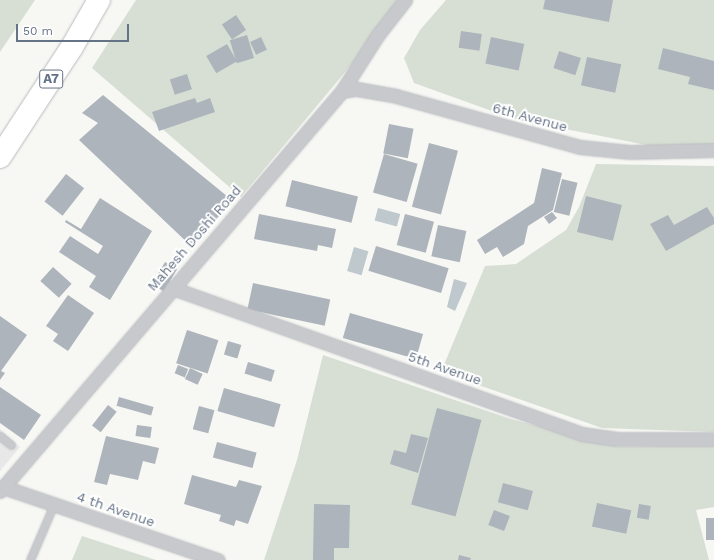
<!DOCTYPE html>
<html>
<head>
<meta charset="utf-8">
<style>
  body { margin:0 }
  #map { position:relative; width:714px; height:560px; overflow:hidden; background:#f7f7f4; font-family:"Work Sans",sans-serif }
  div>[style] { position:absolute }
  .built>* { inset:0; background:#e7e8e7 }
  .green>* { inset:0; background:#d7dfd5 }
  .water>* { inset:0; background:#bec8cd; transform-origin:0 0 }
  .building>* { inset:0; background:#adb4bb; transform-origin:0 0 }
  .roads { filter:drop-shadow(0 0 1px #b9bbbf) drop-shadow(0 0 1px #b9bbbf) }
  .lane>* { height:7px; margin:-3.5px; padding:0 3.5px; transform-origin:3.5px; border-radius:3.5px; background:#c7c9cd }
  .street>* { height:13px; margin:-6.5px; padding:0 6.5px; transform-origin:6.5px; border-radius:6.5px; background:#c7c9cd }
  .highway>* { height:22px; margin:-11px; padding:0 11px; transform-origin:11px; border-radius:11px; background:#fff }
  span { translate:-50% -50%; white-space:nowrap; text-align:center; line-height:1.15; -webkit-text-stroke:4px #fff; paint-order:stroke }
  .shield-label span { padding:1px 3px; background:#fff; border:1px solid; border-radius:3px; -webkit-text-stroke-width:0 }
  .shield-label { font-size:13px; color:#657386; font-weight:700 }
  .street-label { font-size:14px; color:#657386 }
  .scale { position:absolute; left:16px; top:24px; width:113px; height:18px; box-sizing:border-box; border:2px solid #657386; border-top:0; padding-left:5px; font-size:12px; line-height:14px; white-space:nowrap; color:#657386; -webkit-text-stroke:3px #fff; paint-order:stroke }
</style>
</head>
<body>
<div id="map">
  <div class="built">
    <div style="clip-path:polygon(0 429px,20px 447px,0 471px)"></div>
  </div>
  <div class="green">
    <div style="clip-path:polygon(0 0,35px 0,0 52px)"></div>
    <div style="clip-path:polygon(136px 0,397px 0,360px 54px,241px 197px,92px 68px)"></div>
    <div style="clip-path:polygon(446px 0,714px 0,714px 146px,662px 148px,514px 119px,414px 83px,404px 58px,420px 30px)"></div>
    <div style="clip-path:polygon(596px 164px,714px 166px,714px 432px,602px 428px,441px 372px,485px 266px,516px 264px,566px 230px,579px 207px)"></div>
    <div style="clip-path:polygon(323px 355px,511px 419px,618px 447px,714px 445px,714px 507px,696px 510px,709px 560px,264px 560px,297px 460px)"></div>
    <div style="clip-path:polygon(82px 536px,156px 560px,72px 560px)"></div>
  </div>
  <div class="water">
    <div style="left:378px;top:208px;width:23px;height:13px;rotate:15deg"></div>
    <div style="left:354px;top:247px;width:15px;height:25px;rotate:16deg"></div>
    <div style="clip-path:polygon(454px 279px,467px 283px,455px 311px,447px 307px)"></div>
  </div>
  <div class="building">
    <div style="clip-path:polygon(545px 0,613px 0,609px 22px,543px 9px)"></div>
    <div style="left:236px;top:15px;width:18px;height:17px;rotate:56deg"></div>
    <div style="left:461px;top:31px;width:21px;height:17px;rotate:8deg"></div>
    <div style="left:247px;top:35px;width:24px;height:18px;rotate:73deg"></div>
    <div style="left:261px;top:37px;width:14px;height:12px;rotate:65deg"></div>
    <div style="left:491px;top:37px;width:34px;height:27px;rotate:12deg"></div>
    <div style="left:227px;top:44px;width:20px;height:24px;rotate:60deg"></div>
    <div style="clip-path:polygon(663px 48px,714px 61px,714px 90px,688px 84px,690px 77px,658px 69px)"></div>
    <div style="left:559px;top:51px;width:23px;height:18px;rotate:18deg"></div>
    <div style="left:587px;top:57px;width:35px;height:29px;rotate:12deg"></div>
    <div style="left:187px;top:74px;width:16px;height:18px;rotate:72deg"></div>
    <div style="clip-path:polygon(103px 95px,233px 201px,191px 246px,79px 140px,98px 123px,82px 113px)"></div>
    <div style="clip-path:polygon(195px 98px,197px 103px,210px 98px,215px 112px,159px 131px,152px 112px)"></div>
    <div style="left:389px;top:124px;width:25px;height:30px;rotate:11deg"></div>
    <div style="left:429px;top:143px;width:30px;height:66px;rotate:15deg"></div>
    <div style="left:384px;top:154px;width:35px;height:40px;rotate:16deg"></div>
    <div style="clip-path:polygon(542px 168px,562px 173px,553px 210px,528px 226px,524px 244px,503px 257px,497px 247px,485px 254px,477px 240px,534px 203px)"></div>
    <div style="left:66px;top:174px;width:23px;height:35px;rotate:38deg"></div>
    <div style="left:562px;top:179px;width:16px;height:34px;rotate:14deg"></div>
    <div style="left:292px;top:180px;width:68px;height:27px;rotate:14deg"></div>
    <div style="left:586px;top:196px;width:37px;height:37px;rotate:14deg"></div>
    <div style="clip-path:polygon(100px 198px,152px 231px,110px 300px,89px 287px,96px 276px,59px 252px,70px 236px,98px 254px,103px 246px,65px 222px,66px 220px,81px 229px)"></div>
    <div style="clip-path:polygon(707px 207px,714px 218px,714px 224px,666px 251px,650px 224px,668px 215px,674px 225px)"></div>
    <div style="clip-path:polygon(552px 212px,557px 218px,549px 224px,544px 217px)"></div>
    <div style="clip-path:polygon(259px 214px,336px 229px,332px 248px,318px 245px,317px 251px,254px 239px)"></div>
    <div style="left:405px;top:214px;width:30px;height:32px;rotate:15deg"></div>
    <div style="left:438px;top:225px;width:29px;height:32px;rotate:12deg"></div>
    <div style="left:376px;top:246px;width:76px;height:26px;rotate:17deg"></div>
    <div style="left:165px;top:262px;width:14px;height:26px;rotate:30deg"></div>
    <div style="left:53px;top:267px;width:25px;height:19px;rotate:42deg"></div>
    <div style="left:253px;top:283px;width:79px;height:27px;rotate:12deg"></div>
    <div style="clip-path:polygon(68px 295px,94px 313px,68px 351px,53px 341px,58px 334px,46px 326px)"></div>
    <div style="left:350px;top:313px;width:76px;height:26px;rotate:16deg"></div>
    <div style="clip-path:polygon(0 316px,27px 335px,1px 371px,5px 373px,0 380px)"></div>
    <div style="left:187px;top:330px;width:33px;height:35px;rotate:18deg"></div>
    <div style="left:228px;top:341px;width:14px;height:14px;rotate:17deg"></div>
    <div style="left:248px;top:362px;width:28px;height:12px;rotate:17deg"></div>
    <div style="left:178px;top:365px;width:11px;height:9px;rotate:22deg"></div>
    <div style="left:190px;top:368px;width:14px;height:12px;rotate:25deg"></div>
    <div style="clip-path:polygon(0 387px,41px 415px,24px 440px,0 423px)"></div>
    <div style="left:224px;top:388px;width:59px;height:24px;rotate:16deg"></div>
    <div style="left:119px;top:397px;width:36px;height:9px;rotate:16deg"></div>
    <div style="left:108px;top:405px;width:11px;height:26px;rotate:38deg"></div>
    <div style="left:199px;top:406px;width:16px;height:24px;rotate:15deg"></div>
    <div style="left:437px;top:408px;width:46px;height:100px;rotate:15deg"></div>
    <div style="left:137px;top:425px;width:15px;height:11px;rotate:8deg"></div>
    <div style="clip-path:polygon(411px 434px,428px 438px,418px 473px,390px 464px,394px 450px,406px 453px)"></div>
    <div style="clip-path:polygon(106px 436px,159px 448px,155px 464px,143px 461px,138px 480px,110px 474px,107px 485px,94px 482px)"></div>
    <div style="left:217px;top:442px;width:41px;height:16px;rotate:15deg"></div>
    <div style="clip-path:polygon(192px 475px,236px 487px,239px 480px,262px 486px,248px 524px,236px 520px,234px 526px,219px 521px,221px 515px,184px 504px)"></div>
    <div style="left:503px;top:483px;width:31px;height:20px;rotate:15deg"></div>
    <div style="left:597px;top:503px;width:35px;height:24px;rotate:12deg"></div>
    <div style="clip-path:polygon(314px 504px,350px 505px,349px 548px,334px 548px,334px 560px,313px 560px)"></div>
    <div style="left:639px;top:504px;width:12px;height:14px;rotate:9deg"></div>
    <div style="left:494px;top:510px;width:17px;height:16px;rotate:21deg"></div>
    <div style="left:706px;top:518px;width:8px;height:22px"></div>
    <div style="clip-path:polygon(459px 555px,471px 558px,470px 560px,458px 560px)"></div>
  </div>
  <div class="roads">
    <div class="lane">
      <div style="left:0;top:436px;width:14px;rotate:39deg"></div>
      <div style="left:30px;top:560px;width:61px;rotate:-66.8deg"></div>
    </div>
    <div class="street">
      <div style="left:342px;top:91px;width:15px;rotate:-8deg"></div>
      <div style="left:357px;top:89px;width:40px;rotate:10deg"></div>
      <div style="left:396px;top:96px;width:191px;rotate:15.5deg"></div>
      <div style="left:580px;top:147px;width:50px;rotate:5.7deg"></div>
      <div style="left:630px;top:152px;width:84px;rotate:-1.4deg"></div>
      <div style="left:172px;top:288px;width:435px;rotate:19.6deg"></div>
      <div style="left:582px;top:434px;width:34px;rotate:8deg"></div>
      <div style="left:616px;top:439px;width:98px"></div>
      <div style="left:3px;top:487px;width:227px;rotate:18.8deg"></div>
      <div style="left:0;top:491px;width:526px;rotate:-49.47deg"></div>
      <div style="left:342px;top:91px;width:65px;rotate:-57.5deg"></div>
      <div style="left:377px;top:36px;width:46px;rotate:-52.1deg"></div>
    </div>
    <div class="highway">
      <div style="left:0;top:157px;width:131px;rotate:-56.8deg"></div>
      <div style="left:72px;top:47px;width:54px;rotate:-60.1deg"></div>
    </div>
  </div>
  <div class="shield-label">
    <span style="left:51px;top:79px">A7</span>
  </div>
  <div class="street-label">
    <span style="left:530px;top:117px;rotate:15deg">6th Avenue</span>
    <span style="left:194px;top:238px;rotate:-49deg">Mahesh Doshi Road</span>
    <span style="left:445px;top:368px;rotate:19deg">5th Avenue</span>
    <span style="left:116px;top:509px;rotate:19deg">4 th Avenue</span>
  </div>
  <div class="scale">50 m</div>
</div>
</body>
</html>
